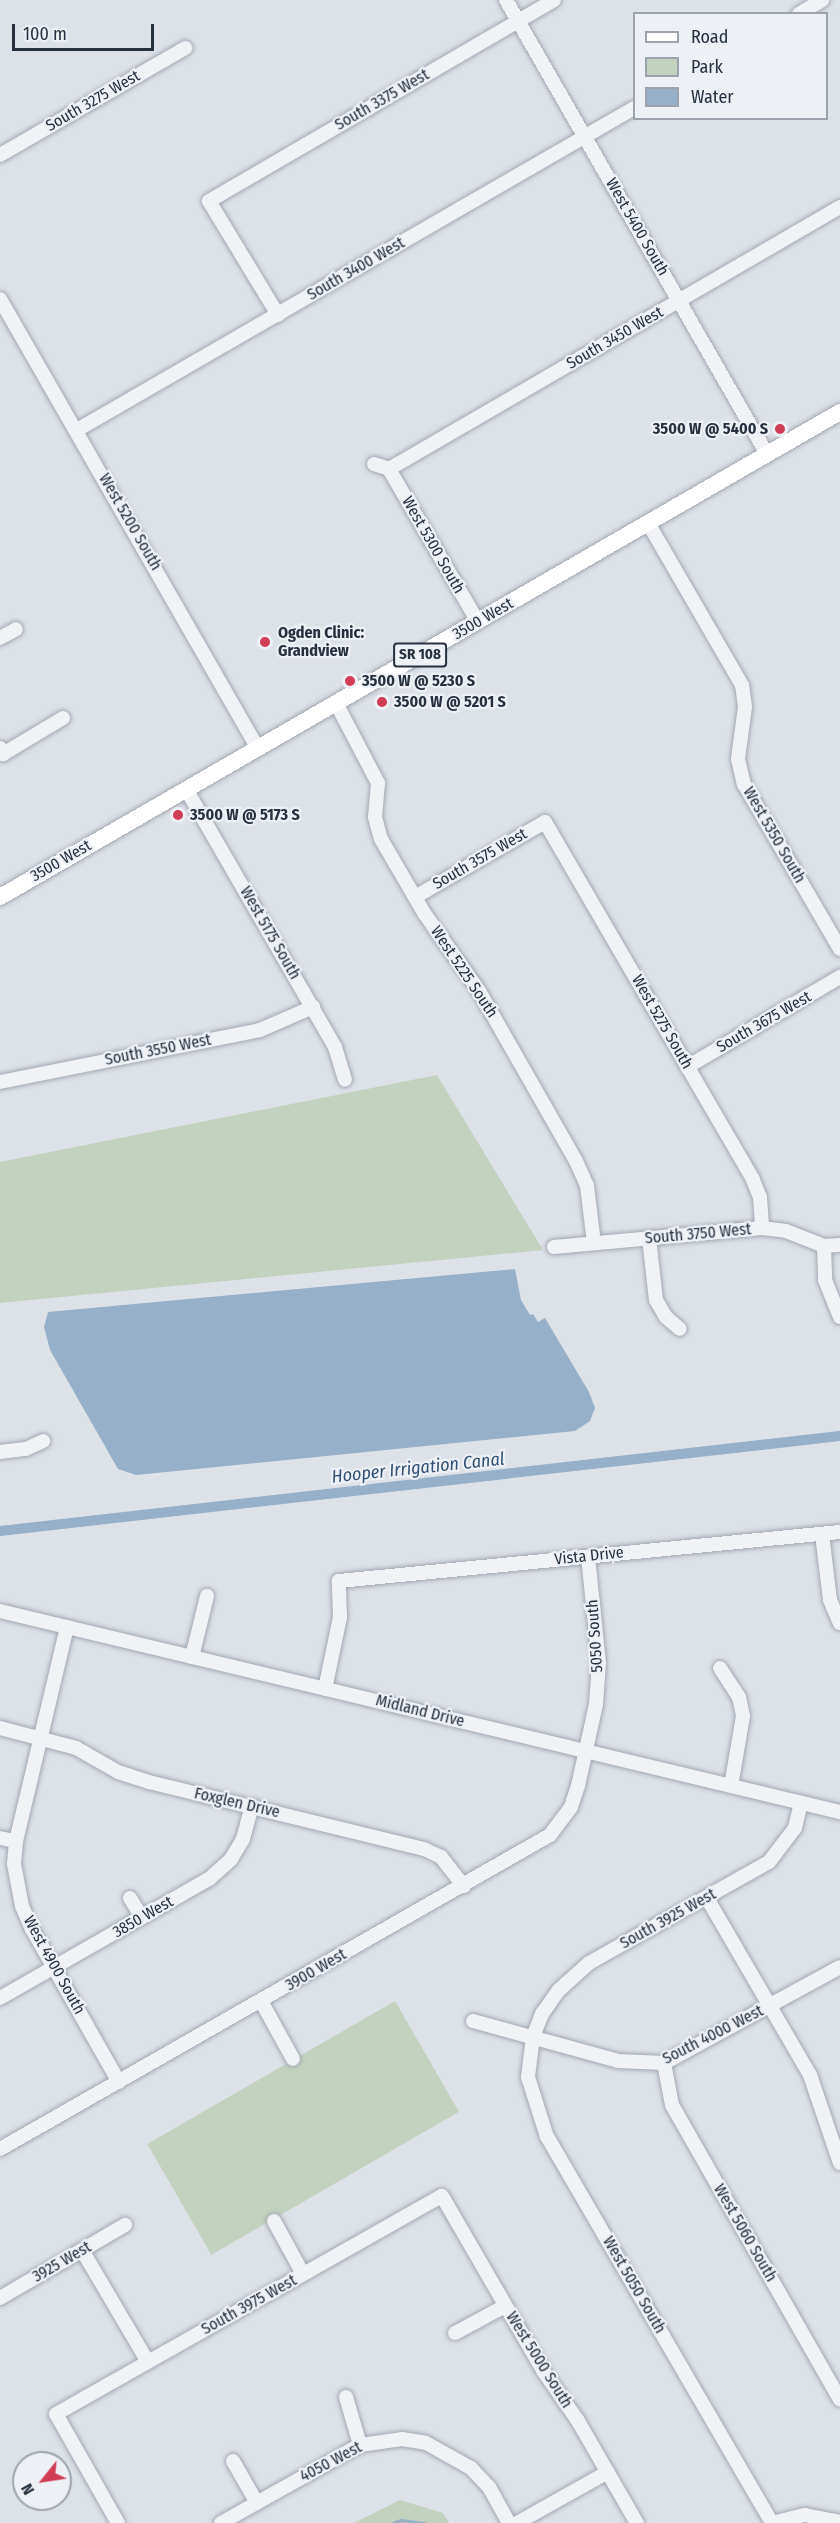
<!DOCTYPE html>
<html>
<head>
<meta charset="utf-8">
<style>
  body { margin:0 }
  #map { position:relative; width:840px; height:2523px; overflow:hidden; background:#dde1e8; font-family:"Fira Sans Condensed",sans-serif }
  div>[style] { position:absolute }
  .green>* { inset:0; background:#c3d2be; transform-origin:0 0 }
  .water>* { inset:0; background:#97b0c9 }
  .stream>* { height:3px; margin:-1.5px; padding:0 1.5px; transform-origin:1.5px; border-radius:1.5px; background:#97b0c9 }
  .canal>* { height:10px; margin:-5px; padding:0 5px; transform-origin:5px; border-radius:5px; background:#97b0c9 }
  .roads { filter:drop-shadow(0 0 2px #a2a8b2) drop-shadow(0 0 2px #a2a8b2) }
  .minor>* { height:14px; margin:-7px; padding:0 7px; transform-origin:7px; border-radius:7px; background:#f0f2f6 }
  .major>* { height:16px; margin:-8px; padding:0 8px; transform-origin:8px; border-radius:8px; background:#fff }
  .dots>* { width:16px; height:16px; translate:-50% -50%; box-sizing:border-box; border:3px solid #edf0f5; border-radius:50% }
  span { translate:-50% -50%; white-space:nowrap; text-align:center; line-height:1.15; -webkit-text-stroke:4.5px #edf0f5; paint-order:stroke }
  .shield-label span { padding:2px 4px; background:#edf0f5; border:2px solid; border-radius:4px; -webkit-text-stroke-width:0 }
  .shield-label { font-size:15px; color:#26303f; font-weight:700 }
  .street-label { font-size:16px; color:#26303f }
  .poi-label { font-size:16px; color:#26303f; font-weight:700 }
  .right { translate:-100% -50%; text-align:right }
  .left { translate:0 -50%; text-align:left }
  .water-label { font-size:18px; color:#2f4f74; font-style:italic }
  .legend { position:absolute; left:633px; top:12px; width:195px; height:108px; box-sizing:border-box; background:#edf0f5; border:2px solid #9da3ac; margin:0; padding:8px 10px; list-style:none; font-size:18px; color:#26303f }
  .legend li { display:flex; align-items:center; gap:12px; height:30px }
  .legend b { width:30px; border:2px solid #9da3ac }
  .north { position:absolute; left:12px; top:2451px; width:60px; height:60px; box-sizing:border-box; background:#edf0f5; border:2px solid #9da3ac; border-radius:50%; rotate:240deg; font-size:16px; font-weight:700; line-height:24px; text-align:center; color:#26303f }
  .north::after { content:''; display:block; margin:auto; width:21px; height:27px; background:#d23d56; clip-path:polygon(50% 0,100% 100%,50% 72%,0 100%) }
  .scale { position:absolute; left:12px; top:24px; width:142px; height:27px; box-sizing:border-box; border:3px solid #26303f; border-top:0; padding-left:8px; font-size:18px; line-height:21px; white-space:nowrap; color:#26303f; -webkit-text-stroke:4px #edf0f5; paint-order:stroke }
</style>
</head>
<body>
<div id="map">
  <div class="green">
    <div style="clip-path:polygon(437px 1075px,543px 1250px,0 1303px,0 1162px)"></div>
    <div style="left:395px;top:2001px;width:128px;height:286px;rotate:60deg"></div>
    <div style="clip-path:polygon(400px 2500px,443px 2513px,449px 2523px,354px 2523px)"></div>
  </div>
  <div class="water">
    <div style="clip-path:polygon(515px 1269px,521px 1300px,530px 1315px,533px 1314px,538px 1322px,545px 1318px,589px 1392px,595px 1408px,590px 1421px,575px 1431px,136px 1475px,118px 1469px,50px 1350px,44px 1327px,48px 1312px)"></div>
  </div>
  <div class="stream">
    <div style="left:393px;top:2523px;width:9px;rotate:-21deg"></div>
    <div style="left:401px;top:2520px;width:24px;rotate:7deg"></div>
  </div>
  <div class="canal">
    <div style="left:0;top:1531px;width:845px;rotate:-6.45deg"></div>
  </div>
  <div class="roads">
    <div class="minor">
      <div style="left:506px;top:0;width:524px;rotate:60.11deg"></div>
      <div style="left:799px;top:14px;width:27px;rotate:-31deg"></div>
      <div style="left:0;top:155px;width:214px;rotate:-30deg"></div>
      <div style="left:0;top:299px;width:516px;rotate:60.16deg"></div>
      <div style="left:278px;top:315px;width:133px;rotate:-121.2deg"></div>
      <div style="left:209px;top:201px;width:399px;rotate:-30.2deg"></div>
      <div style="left:77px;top:430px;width:643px;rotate:-30.03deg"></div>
      <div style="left:374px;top:464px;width:16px;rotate:18deg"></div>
      <div style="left:389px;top:469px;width:522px;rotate:-30.15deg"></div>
      <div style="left:389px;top:469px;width:177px;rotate:59.8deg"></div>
      <div style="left:648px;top:523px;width:187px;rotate:59.9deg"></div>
      <div style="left:742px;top:685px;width:22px;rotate:82deg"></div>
      <div style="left:745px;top:707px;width:52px;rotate:97.7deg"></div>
      <div style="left:738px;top:759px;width:26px;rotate:77deg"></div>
      <div style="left:744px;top:784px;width:191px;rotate:59.8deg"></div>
      <div style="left:0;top:638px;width:18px;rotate:-29deg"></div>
      <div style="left:336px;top:703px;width:90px;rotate:62.3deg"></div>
      <div style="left:378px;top:783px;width:34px;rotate:95deg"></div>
      <div style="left:375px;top:817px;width:23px;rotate:75deg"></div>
      <div style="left:381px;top:839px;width:86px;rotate:59.8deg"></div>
      <div style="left:424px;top:913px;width:95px;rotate:54.8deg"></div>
      <div style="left:479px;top:991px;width:196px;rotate:60.3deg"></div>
      <div style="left:576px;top:1161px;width:27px;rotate:66deg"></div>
      <div style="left:587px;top:1186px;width:57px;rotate:83deg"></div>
      <div style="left:0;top:748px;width:7px;rotate:63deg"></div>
      <div style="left:3px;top:754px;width:70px;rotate:-31deg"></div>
      <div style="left:186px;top:789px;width:298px;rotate:60deg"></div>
      <div style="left:335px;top:1047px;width:34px;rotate:73deg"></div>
      <div style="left:415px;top:897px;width:150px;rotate:-30deg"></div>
      <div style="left:545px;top:822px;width:414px;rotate:59.8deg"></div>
      <div style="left:753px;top:1180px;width:18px;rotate:68deg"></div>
      <div style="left:760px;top:1197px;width:31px;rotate:86deg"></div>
      <div style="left:687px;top:1067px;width:178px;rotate:-30.5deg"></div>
      <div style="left:0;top:1082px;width:265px;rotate:-11.3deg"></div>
      <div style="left:260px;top:1030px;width:58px;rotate:-23.5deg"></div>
      <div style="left:649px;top:1238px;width:62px;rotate:83.6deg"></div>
      <div style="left:656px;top:1300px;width:20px;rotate:60deg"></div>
      <div style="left:666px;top:1317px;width:18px;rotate:41deg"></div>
      <div style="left:824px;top:1246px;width:34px;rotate:88deg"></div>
      <div style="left:825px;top:1280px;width:40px;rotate:68deg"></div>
      <div style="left:554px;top:1247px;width:209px;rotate:-5.2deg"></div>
      <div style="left:762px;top:1228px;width:24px;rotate:7deg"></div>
      <div style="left:786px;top:1231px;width:41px;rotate:21.5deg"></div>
      <div style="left:824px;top:1246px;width:16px;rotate:-4deg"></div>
      <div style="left:0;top:1452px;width:26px;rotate:-7deg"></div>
      <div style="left:26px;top:1449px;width:19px;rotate:-25deg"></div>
      <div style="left:822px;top:1534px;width:66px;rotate:83.1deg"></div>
      <div style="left:830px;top:1600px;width:25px;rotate:67deg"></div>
      <div style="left:0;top:1611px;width:864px;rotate:13.46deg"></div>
      <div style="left:67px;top:1627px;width:220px;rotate:103.4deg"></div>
      <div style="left:16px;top:1841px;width:23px;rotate:95deg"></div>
      <div style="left:14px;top:1864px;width:43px;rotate:79.2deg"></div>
      <div style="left:22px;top:1906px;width:25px;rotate:67deg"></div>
      <div style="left:32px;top:1929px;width:176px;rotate:60.4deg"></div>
      <div style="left:192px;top:1657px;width:63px;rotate:-76.2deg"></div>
      <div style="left:720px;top:1668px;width:35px;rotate:57deg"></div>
      <div style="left:739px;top:1697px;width:19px;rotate:78deg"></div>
      <div style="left:743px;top:1716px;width:71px;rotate:99.7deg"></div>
      <div style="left:325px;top:1689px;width:74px;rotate:-78.2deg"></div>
      <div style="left:340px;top:1617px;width:36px;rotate:-92deg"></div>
      <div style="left:339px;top:1581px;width:503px;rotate:-5.59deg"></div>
      <div style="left:0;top:1728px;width:79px;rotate:14.7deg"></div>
      <div style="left:76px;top:1748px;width:48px;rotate:29.7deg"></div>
      <div style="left:118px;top:1772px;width:33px;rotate:18deg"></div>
      <div style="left:149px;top:1782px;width:283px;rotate:13.7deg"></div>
      <div style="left:424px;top:1849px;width:19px;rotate:25deg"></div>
      <div style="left:441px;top:1857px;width:37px;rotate:52deg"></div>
      <div style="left:0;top:1838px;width:16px;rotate:11deg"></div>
      <div style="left:130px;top:1898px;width:23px;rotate:59deg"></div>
      <div style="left:707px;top:1898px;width:205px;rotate:59.8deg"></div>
      <div style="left:810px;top:2075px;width:93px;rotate:71.2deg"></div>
      <div style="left:0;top:1998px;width:241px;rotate:-29.7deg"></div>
      <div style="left:209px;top:1879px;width:30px;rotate:-42deg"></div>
      <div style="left:231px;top:1859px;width:23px;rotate:-59deg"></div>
      <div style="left:243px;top:1839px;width:34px;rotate:-75deg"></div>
      <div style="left:261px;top:2001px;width:66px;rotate:61.1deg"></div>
      <div style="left:473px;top:2021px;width:150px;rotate:15.4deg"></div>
      <div style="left:618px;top:2061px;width:46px;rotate:2.5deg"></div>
      <div style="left:664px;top:2063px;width:200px;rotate:-28.6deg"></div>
      <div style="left:664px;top:2063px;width:43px;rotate:79.2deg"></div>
      <div style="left:672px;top:2105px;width:339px;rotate:60.3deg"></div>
      <div style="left:0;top:2149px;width:633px;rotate:-29.72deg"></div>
      <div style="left:550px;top:1835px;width:35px;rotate:-53deg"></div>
      <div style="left:571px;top:1807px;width:22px;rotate:-72deg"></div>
      <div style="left:578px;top:1786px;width:84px;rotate:-77.6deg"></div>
      <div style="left:596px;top:1704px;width:41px;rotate:-85.8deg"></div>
      <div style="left:599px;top:1663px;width:107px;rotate:-95.9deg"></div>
      <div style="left:274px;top:2221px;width:60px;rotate:61.3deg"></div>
      <div style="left:82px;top:2250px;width:130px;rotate:59.5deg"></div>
      <div style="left:0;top:2298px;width:145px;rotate:-30.3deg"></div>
      <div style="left:455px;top:2333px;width:57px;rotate:-28.4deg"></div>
      <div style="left:346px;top:2397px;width:50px;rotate:73.7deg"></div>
      <div style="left:233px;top:2461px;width:48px;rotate:60.3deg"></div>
      <div style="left:118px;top:2523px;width:125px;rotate:-119.6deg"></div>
      <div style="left:56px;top:2414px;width:443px;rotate:-29.5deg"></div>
      <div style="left:442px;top:2196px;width:203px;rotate:59.9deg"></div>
      <div style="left:544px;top:2372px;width:60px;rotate:55.2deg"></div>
      <div style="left:578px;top:2421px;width:118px;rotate:60deg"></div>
      <div style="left:221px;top:2523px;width:159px;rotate:-29.3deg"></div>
      <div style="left:360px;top:2445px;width:42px;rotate:-8.1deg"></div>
      <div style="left:402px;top:2439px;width:24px;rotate:9deg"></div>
      <div style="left:426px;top:2443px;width:51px;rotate:29.1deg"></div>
      <div style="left:471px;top:2468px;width:26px;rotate:47deg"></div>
      <div style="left:489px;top:2487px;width:41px;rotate:60.9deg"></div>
      <div style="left:517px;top:2523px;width:104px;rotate:-29.3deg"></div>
      <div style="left:772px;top:2523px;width:447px;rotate:-120.2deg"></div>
      <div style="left:547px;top:2137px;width:63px;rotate:-107.6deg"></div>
      <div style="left:528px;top:2077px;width:40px;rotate:-82.9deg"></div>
      <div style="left:533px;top:2037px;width:25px;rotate:-69deg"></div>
      <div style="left:542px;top:2014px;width:29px;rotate:-55deg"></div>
      <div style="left:559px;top:1990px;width:40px;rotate:-42deg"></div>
      <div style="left:589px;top:1963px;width:206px;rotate:-29.3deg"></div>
      <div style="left:769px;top:1862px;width:43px;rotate:-52.6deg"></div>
      <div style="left:795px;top:1828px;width:26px;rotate:-77deg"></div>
      <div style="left:772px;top:2523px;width:34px;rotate:-14deg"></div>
      <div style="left:805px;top:2515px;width:36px;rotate:11deg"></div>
    </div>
    <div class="major">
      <div style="left:0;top:897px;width:970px;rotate:-30deg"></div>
    </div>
  </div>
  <div class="dots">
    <div style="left:780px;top:429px;background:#d23d56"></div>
    <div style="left:265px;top:642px;background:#d23d56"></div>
    <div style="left:350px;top:681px;background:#d23d56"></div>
    <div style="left:382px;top:702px;background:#d23d56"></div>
    <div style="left:178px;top:815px;background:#d23d56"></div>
  </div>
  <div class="shield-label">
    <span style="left:420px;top:655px">SR 108</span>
  </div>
  <div class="street-label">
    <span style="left:382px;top:100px;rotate:-30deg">South 3375 West</span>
    <span style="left:93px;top:101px;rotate:-30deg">South 3275 West</span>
    <span style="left:637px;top:227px;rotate:60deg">West 5400 South</span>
    <span style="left:356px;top:269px;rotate:-30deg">South 3400 West</span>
    <span style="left:615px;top:338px;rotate:-30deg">South 3450 West</span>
    <span style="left:130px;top:522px;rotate:60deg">West 5200 South</span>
    <span style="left:433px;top:545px;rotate:60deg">West 5300 South</span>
    <span style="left:483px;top:619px;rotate:-30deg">3500 West</span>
    <span style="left:774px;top:835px;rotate:60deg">West 5350 South</span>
    <span style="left:480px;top:859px;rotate:-30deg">South 3575 West</span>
    <span style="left:61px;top:861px;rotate:-30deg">3500 West</span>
    <span style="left:270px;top:933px;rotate:60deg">West 5175 South</span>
    <span style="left:464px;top:972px;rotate:56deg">West 5225 South</span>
    <span style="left:662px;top:1022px;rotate:60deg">West 5275 South</span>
    <span style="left:764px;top:1022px;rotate:-30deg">South 3675 West</span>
    <span style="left:158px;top:1050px;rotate:-11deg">South 3550 West</span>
    <span style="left:698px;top:1234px;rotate:-5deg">South 3750 West</span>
    <span style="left:589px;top:1556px;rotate:-6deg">Vista Drive</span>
    <span style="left:595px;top:1636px;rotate:-94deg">5050 South</span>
    <span style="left:420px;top:1711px;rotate:14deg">Midland Drive</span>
    <span style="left:237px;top:1803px;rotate:13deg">Foxglen Drive</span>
    <span style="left:143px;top:1917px;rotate:-30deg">3850 West</span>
    <span style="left:668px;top:1919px;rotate:-29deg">South 3925 West</span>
    <span style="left:54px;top:1965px;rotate:61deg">West 4900 South</span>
    <span style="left:316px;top:1970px;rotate:-30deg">3900 West</span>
    <span style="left:713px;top:2035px;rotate:-27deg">South 4000 West</span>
    <span style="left:745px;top:2233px;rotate:60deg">West 5060 South</span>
    <span style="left:62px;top:2262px;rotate:-30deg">3925 West</span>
    <span style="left:634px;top:2285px;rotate:60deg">West 5050 South</span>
    <span style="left:249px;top:2305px;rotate:-29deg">South 3975 West</span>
    <span style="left:539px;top:2360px;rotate:58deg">West 5000 South</span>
    <span style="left:331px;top:2462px;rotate:-28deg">4050 West</span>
  </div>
  <div class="poi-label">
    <span class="right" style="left:768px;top:429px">3500 W @ 5400 S</span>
    <span class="left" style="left:278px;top:642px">Ogden Clinic:<br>Grandview</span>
    <span class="left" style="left:362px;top:681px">3500 W @ 5230 S</span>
    <span class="left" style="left:394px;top:702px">3500 W @ 5201 S</span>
    <span class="left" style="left:190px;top:815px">3500 W @ 5173 S</span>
  </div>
  <div class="water-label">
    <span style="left:418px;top:1468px;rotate:-6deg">Hooper Irrigation Canal</span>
  </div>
  <ul class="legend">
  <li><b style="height:8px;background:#fff"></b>Road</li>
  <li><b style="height:16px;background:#c3d2be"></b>Park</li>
  <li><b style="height:16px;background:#97b0c9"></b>Water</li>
  </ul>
  <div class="north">N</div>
  <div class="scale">100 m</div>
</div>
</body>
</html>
